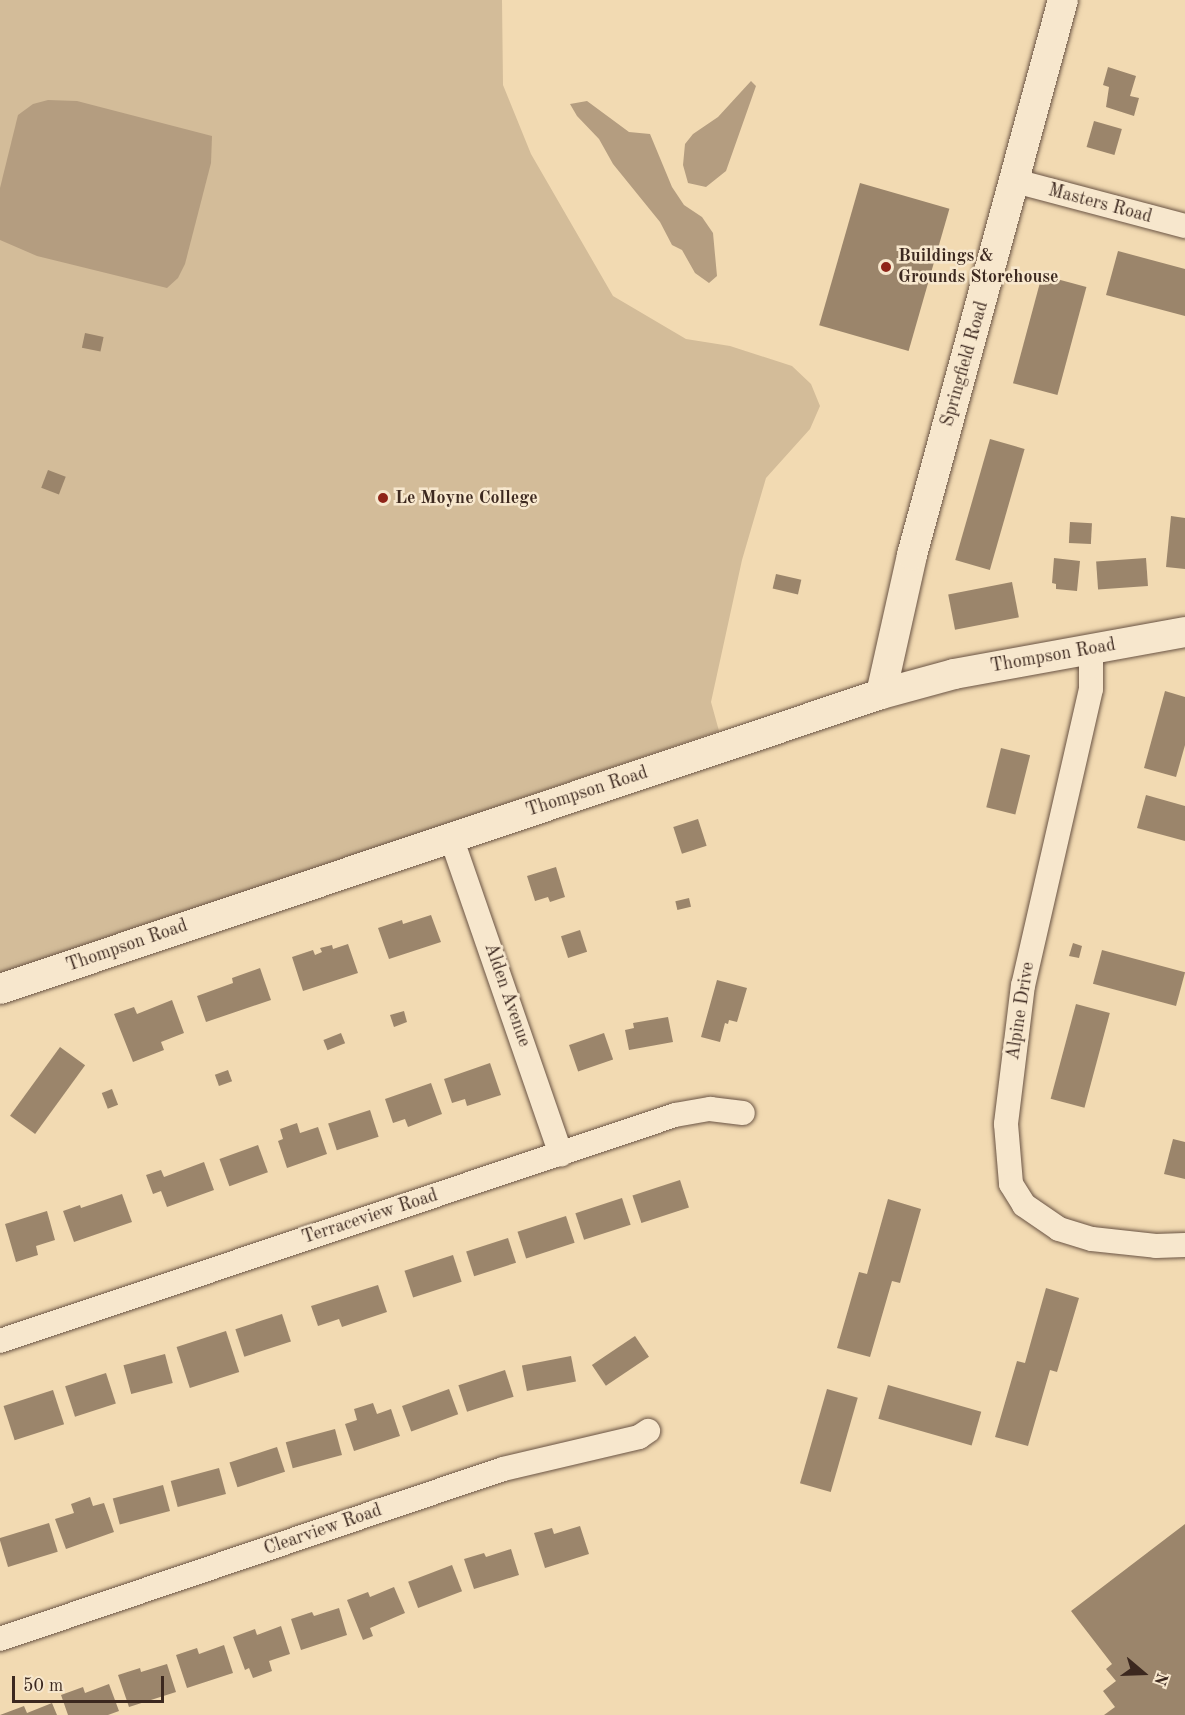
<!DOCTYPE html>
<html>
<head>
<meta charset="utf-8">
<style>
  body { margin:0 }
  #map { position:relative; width:1185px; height:1715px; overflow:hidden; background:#f2dab2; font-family:"Old Standard TT",serif }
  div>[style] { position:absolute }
  .green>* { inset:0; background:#d3bc99 }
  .water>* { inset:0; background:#b49d80 }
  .building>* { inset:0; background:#9b856b; transform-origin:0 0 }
  .roads { filter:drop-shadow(0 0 2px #6a5444) drop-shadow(0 0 2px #6a5444) }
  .minor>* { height:24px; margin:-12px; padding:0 12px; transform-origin:12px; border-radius:12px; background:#f7e7cd }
  .tertiary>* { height:30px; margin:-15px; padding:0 15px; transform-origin:15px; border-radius:15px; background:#f7e7cd }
  .dots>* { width:16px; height:16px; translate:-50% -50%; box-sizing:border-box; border:3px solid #f7e7cd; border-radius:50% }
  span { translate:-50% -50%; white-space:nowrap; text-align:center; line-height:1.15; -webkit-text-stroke:5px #f7e7cd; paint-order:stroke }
  .street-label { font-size:18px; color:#3c281f }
  .poi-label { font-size:18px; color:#3c281f; font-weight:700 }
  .left { translate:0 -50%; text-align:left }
  .north { position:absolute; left:1113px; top:1643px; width:60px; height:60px; -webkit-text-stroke:4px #f7e7cd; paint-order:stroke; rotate:109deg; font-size:16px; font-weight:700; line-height:24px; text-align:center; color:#3c281f }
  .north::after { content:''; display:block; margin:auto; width:21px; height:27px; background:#3c281f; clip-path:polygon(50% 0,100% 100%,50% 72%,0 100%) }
  .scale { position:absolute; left:12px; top:1676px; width:152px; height:27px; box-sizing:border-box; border:3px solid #3c281f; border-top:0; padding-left:8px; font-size:18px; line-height:21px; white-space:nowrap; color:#3c281f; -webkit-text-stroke:4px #f7e7cd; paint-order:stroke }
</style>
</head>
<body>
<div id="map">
  <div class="green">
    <div style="clip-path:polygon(0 0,502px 0,503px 85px,531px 154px,613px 296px,686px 339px,730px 346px,792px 366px,811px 384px,820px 406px,810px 429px,766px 478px,742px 560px,711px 702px,719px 731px,0 975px)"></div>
  </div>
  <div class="water">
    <div style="clip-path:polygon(751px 81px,756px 86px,726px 171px,706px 187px,688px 183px,683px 165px,685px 144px,693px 134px,718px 117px)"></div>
    <div style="clip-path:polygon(48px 100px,77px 101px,212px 136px,211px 163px,185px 264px,178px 278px,167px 288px,37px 256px,0 240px,0 188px,18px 115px,33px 104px)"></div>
    <div style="clip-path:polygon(587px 101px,629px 132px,650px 134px,672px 187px,684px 205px,702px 217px,713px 233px,717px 276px,709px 283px,695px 273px,682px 250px,672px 245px,660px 222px,613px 164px,599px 139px,577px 116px,570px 104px)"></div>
  </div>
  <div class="building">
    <div style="clip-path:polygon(1108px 67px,1136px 76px,1130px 96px,1139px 98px,1134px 116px,1106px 107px,1109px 87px,1103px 85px)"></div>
    <div style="left:1094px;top:121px;width:29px;height:27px;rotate:16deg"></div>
    <div style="left:860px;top:183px;width:93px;height:148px;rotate:16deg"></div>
    <div style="clip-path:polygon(1118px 251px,1185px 269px,1185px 316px,1106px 295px)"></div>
    <div style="left:1042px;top:275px;width:46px;height:112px;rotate:15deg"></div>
    <div style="left:85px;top:333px;width:19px;height:15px;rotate:12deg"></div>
    <div style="left:990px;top:439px;width:36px;height:126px;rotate:16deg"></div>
    <div style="left:48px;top:470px;width:19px;height:19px;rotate:21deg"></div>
    <div style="clip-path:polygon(1171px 516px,1185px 518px,1185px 569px,1166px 567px)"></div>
    <div style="left:1070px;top:522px;width:22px;height:21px;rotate:3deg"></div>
    <div style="clip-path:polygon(1054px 558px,1080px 561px,1077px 591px,1056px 589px,1056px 584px,1052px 583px)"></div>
    <div style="left:1146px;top:558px;width:28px;height:50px;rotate:86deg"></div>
    <div style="left:776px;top:574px;width:26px;height:15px;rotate:13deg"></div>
    <div style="left:1012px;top:582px;width:36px;height:65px;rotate:79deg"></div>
    <div style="clip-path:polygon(1165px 691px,1185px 697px,1185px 745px,1176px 777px,1144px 768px)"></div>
    <div style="left:1001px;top:748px;width:30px;height:61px;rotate:14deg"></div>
    <div style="clip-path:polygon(1146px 795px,1185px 806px,1185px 841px,1137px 828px)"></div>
    <div style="left:698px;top:819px;width:28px;height:26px;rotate:72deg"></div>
    <div style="clip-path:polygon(556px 867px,565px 897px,550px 902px,548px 897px,535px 901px,527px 876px)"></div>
    <div style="left:689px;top:898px;width:9px;height:14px;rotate:77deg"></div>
    <div style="clip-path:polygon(431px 915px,441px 942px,389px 959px,378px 928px,402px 920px,403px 924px)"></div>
    <div style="left:580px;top:930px;width:23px;height:20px;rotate:72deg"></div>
    <div style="clip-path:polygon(1073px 943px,1082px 946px,1079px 958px,1069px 956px)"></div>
    <div style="clip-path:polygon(348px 944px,358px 973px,303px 991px,292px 957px,313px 950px,315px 955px,322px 952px,320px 948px,332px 945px,333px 949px)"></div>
    <div style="left:1102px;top:950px;width:86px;height:35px;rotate:15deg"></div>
    <div style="clip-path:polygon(260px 968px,271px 1000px,206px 1022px,197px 996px,233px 983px,232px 978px)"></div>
    <div style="clip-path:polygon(717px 980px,747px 988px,737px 1022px,729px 1020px,728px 1024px,725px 1023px,720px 1042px,701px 1037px)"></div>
    <div style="clip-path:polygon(172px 1000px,184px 1033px,161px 1042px,164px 1050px,133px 1062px,114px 1014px,134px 1007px,137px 1014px)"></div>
    <div style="left:1076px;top:1004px;width:35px;height:98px;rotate:15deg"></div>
    <div style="clip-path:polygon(404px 1011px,407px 1022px,394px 1027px,390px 1015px)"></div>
    <div style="clip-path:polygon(668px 1017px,673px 1042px,629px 1050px,625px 1030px,634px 1028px,633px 1023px)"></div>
    <div style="left:341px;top:1033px;width:11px;height:19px;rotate:68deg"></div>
    <div style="left:604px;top:1033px;width:28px;height:37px;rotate:71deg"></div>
    <div style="left:60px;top:1047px;width:31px;height:85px;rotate:36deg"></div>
    <div style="clip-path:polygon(490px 1063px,501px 1095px,467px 1106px,465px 1099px,452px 1103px,444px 1079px)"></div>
    <div style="left:228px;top:1070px;width:12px;height:14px;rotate:70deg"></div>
    <div style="clip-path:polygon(431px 1083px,442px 1114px,408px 1127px,405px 1119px,393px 1123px,385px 1099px)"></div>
    <div style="left:112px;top:1089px;width:17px;height:11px;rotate:69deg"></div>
    <div style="left:370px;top:1110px;width:28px;height:44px;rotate:72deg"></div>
    <div style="clip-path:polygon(297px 1123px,300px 1133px,318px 1127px,327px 1154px,287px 1168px,278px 1141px,283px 1139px,280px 1129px)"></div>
    <div style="clip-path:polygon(1173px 1139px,1185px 1142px,1185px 1179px,1164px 1174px)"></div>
    <div style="left:258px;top:1145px;width:29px;height:41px;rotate:70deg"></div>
    <div style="clip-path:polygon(204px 1162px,214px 1190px,167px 1207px,161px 1191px,153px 1194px,146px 1175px,161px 1170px,164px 1177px)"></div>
    <div style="left:680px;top:1180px;width:29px;height:50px;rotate:72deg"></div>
    <div style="clip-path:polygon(122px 1194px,132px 1222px,74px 1242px,63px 1211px,80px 1205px,81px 1208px)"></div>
    <div style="left:622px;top:1198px;width:28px;height:49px;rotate:72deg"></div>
    <div style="clip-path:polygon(888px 1199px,921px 1209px,900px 1283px,892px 1281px,870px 1357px,837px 1348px,859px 1272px,867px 1274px)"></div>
    <div style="clip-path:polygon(47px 1211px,55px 1240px,36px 1246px,38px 1255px,16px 1262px,5px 1224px)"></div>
    <div style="left:566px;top:1216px;width:28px;height:51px;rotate:72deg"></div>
    <div style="left:508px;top:1238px;width:26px;height:44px;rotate:72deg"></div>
    <div style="left:453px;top:1255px;width:28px;height:51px;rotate:72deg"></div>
    <div style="clip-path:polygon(378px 1285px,387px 1312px,342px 1327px,339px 1319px,318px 1326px,311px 1306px)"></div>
    <div style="clip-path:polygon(1046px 1288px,1079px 1298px,1057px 1372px,1050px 1370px,1028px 1446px,995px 1437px,1017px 1361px,1025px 1363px)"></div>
    <div style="left:282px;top:1314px;width:29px;height:49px;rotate:72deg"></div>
    <div style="left:226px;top:1331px;width:43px;height:52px;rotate:72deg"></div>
    <div style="left:635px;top:1336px;width:25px;height:52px;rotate:56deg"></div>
    <div style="left:165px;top:1354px;width:30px;height:43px;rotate:75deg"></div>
    <div style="left:571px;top:1356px;width:26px;height:50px;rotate:79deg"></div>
    <div style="left:505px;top:1370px;width:28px;height:49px;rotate:72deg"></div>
    <div style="left:106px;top:1373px;width:32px;height:43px;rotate:72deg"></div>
    <div style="left:888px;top:1385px;width:97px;height:35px;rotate:16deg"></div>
    <div style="left:449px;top:1389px;width:27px;height:50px;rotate:70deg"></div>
    <div style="left:827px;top:1389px;width:32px;height:98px;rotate:16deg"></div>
    <div style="left:53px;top:1390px;width:36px;height:52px;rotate:72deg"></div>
    <div style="clip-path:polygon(373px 1403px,377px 1414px,391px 1409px,400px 1436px,354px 1451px,345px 1424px,357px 1420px,354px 1409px)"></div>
    <div style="left:335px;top:1429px;width:27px;height:51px;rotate:75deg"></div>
    <div style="left:277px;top:1447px;width:26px;height:50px;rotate:72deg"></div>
    <div style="left:219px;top:1468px;width:27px;height:50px;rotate:75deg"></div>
    <div style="left:163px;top:1485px;width:27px;height:52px;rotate:75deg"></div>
    <div style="clip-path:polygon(90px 1497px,93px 1506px,104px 1503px,114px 1532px,66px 1549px,55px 1519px,74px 1513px,71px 1504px)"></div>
    <div style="left:49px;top:1523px;width:30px;height:52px;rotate:73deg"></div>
    <div style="clip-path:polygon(1185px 1524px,1185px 1715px,1104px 1715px,1115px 1707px,1103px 1691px,1116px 1681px,1106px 1669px,1112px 1664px,1071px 1611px)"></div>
    <div style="clip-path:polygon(580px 1526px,589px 1554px,545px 1568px,534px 1533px,552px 1528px,554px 1534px)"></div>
    <div style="clip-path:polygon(511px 1549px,519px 1575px,474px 1589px,464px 1559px,484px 1553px,486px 1557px)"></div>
    <div style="left:452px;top:1565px;width:28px;height:47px;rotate:69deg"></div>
    <div style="clip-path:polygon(394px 1587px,405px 1613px,370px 1628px,373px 1636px,363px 1640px,347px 1600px,368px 1592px,370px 1597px)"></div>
    <div style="clip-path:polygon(339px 1608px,347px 1635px,301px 1650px,291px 1619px,312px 1612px,314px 1616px)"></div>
    <div style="clip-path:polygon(281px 1626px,290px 1654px,269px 1661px,272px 1671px,253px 1678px,249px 1668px,245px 1670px,233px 1637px,255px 1629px,257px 1635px)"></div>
    <div style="clip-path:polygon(224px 1645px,233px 1673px,187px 1688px,176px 1655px,197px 1648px,199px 1654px)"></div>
    <div style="clip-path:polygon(167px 1664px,176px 1692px,129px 1707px,118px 1675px,140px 1668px,141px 1672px)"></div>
    <div style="clip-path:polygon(109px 1684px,119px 1711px,108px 1715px,68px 1715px,61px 1695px,83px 1687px,85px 1693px)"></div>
    <div style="clip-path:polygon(52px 1703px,57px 1715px,0 1715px,24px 1706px,27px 1713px)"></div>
  </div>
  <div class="roads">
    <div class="minor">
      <div style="left:1015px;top:181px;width:176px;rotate:14.8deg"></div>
      <div style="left:1091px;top:649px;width:40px;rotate:90deg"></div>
      <div style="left:1091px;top:689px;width:304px;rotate:102.9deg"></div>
      <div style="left:1023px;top:985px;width:140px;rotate:97deg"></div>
      <div style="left:1006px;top:1124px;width:60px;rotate:85.2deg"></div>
      <div style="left:1011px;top:1184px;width:25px;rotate:58deg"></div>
      <div style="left:1024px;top:1205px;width:42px;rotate:34.4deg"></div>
      <div style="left:1059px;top:1229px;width:34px;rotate:17deg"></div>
      <div style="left:1092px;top:1239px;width:64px;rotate:6.2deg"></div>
      <div style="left:1156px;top:1246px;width:29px;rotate:-2deg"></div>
      <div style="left:451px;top:837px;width:336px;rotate:70.9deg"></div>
      <div style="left:0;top:1341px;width:712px;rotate:-18.51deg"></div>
      <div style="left:675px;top:1115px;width:36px;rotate:-10deg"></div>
      <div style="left:710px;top:1109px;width:33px;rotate:7deg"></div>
      <div style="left:0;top:1639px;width:531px;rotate:-18.67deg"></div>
      <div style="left:503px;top:1469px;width:140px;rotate:-13.2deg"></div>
      <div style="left:639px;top:1437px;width:11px;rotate:-34deg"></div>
    </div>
    <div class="tertiary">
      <div style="left:881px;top:694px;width:142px;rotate:-77.4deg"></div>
      <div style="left:912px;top:555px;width:575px;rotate:-74.78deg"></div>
      <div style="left:0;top:989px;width:929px;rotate:-18.51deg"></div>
      <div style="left:881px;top:694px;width:76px;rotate:-15.3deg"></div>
      <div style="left:954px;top:674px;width:235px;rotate:-10.3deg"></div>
    </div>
  </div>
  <div class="dots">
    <div style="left:886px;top:267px;background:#8f2418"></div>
    <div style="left:383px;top:498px;background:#8f2418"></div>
  </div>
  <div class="street-label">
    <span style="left:1100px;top:204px;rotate:15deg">Masters Road</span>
    <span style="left:965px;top:364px;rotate:-74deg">Springfield Road</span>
    <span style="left:1053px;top:656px;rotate:-10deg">Thompson Road</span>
    <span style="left:587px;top:792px;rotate:-18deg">Thompson Road</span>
    <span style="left:127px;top:946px;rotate:-19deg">Thompson Road</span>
    <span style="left:507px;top:995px;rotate:71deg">Alden Avenue</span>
    <span style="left:1021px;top:1011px;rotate:-81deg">Alpine Drive</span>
    <span style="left:370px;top:1217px;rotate:-18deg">Terraceview Road</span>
    <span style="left:323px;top:1530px;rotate:-19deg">Clearview Road</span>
  </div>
  <div class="poi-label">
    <span class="left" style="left:898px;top:267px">Buildings &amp;<br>Grounds Storehouse</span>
    <span class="left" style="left:395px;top:498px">Le Moyne College</span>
  </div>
  <div class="north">N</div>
  <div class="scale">50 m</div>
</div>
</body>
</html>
